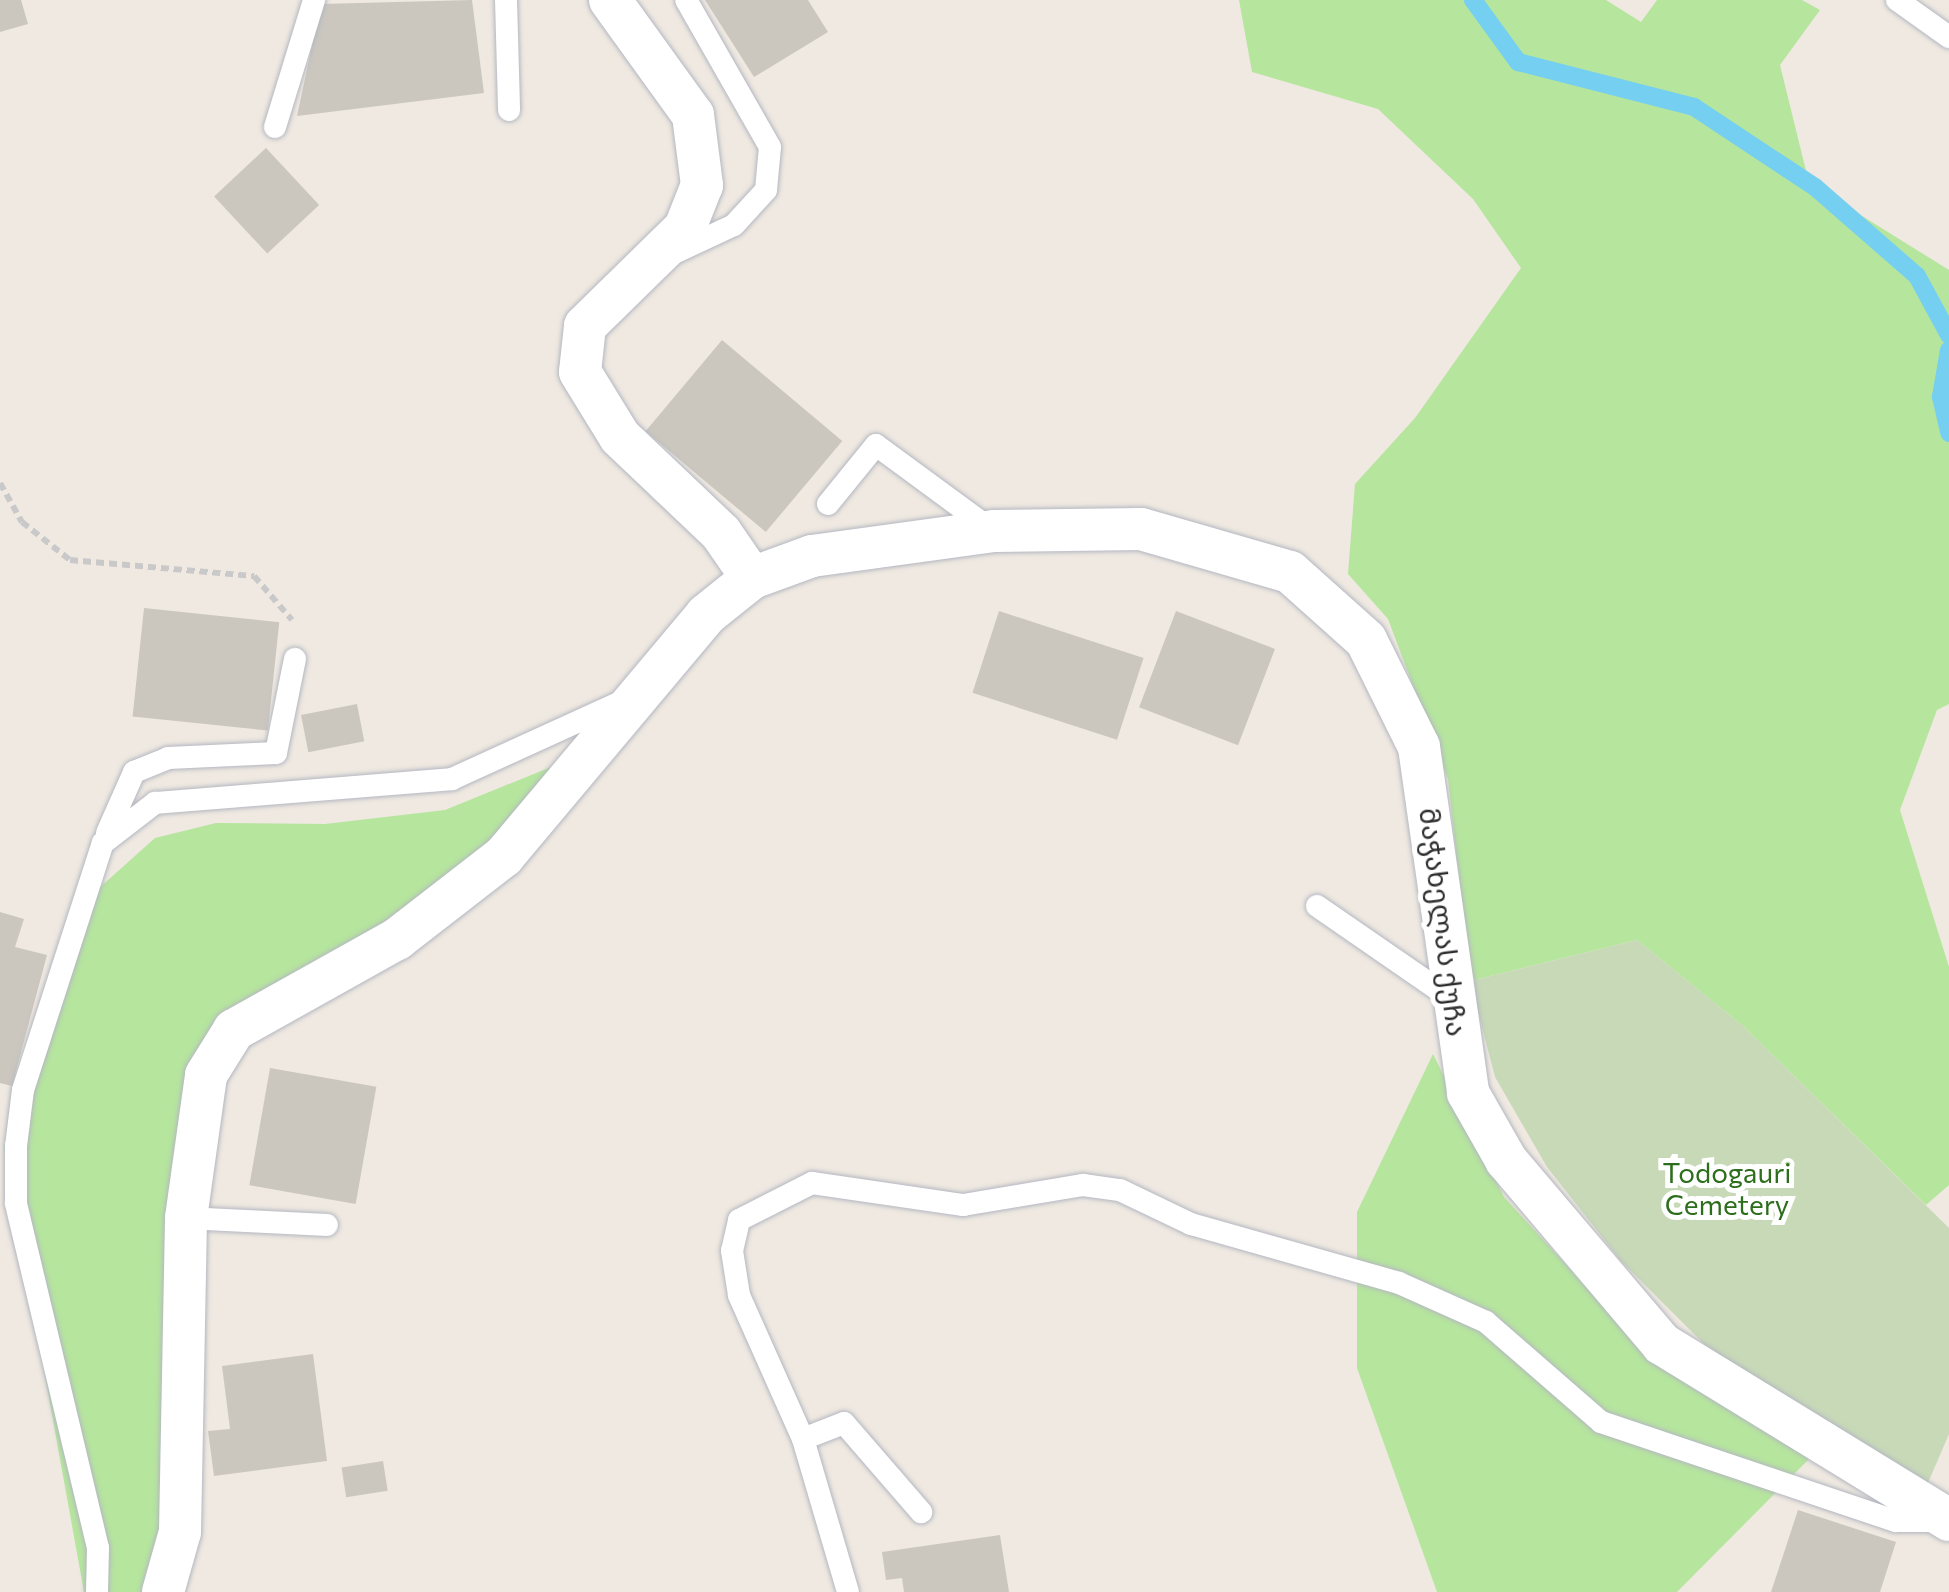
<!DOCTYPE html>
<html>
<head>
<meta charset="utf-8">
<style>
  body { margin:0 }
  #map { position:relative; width:1949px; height:1592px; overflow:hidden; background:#efe9e1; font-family:Commissioner,"Noto Sans Georgian",sans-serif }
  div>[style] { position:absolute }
  .green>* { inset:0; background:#b6e59e }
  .cemetery>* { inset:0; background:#c8d9b8 }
  .stream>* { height:18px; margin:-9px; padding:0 9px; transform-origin:9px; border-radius:9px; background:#75cff0 }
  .building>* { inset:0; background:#cbc7bf; transform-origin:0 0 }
  .path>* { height:6px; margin-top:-3px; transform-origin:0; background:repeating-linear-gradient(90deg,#c9c9c9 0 8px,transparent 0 13px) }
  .roads { filter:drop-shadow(0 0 2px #b4b7c1) drop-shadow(0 0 2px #b4b7c1) }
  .service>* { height:22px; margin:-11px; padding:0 11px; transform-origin:11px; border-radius:11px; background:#fff }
  .minor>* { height:42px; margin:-21px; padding:0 21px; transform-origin:21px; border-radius:21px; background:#fff }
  span { translate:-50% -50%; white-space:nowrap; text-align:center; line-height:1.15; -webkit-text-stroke:10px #fff; paint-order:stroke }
  .street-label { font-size:28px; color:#2e2e2e }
  .park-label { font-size:28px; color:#2c6e1b }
</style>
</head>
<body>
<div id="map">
  <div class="green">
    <div style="clip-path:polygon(1239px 0,1606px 0,1641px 22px,1657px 0,1802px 0,1820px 10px,1780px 65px,1809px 183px,1949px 270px,1949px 704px,1937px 710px,1900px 810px,1949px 967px,1949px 1185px,1926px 1205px,1743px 1026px,1637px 940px,1470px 981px,1448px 779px,1388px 619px,1348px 574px,1355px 484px,1415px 418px,1521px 268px,1473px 199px,1378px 109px,1252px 72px)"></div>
    <div style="clip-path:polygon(595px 749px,504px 856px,220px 1049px,163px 1592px,84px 1592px,4px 1149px,12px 1086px,54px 968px,98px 889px,155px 838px,216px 823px,325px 824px,445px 810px)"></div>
    <div style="clip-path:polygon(1433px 1054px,1504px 1197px,1655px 1362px,1818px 1450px,1677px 1592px,1437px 1592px,1357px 1368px,1357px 1212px)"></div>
  </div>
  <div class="cemetery">
    <div style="clip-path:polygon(1637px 940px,1743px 1026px,1949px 1228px,1949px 1434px,1927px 1485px,1713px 1353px,1621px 1261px,1547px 1167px,1495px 1077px,1470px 981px)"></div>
  </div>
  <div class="stream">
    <div style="left:1473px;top:0;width:77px;rotate:54deg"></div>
    <div style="left:1518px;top:62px;width:182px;rotate:14.3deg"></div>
    <div style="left:1694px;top:107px;width:145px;rotate:33.5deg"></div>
    <div style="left:1815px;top:187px;width:135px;rotate:41.1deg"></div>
    <div style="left:1917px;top:276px;width:67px;rotate:61.5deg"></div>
    <div style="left:1949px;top:350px;width:48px;rotate:99.7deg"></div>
    <div style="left:1941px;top:397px;width:37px;rotate:77deg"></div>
  </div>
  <div class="building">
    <div style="clip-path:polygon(0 0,21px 0,28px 24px,0 32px)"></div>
    <div style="clip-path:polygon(472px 0,484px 93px,297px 116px,321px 4px)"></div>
    <div style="clip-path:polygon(705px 0,808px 0,828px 32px,754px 77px)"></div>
    <div style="left:266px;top:148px;width:78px;height:71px;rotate:47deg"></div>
    <div style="left:722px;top:340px;width:157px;height:119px;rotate:40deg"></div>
    <div style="left:144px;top:608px;width:136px;height:109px;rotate:6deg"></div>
    <div style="left:999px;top:611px;width:152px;height:86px;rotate:18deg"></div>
    <div style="left:1176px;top:611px;width:106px;height:103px;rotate:21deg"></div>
    <div style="left:357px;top:704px;width:38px;height:57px;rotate:79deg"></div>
    <div style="clip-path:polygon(0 912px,24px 919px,15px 947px,47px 955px,12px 1086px,0 1083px)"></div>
    <div style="left:270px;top:1068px;width:108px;height:119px;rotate:10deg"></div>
    <div style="clip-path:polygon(313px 1354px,327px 1461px,214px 1476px,208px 1431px,230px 1429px,222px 1366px)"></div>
    <div style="left:383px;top:1461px;width:30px;height:42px;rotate:81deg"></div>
    <div style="clip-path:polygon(1798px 1510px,1896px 1542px,1880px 1592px,1771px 1592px)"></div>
    <div style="clip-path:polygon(1000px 1535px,1009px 1592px,904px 1592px,902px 1578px,886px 1580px,882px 1552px)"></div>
  </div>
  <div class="path">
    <div style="left:0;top:483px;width:45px;rotate:60.6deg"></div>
    <div style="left:22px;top:522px;width:61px;rotate:38.4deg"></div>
    <div style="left:70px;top:560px;width:185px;rotate:5deg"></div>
    <div style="left:254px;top:576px;width:58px;rotate:49.2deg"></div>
  </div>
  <div class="roads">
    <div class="service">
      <div style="left:506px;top:0;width:110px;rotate:88.4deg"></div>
      <div style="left:1897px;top:0;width:64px;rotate:35.4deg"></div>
      <div style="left:275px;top:127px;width:133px;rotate:-72.9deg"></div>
      <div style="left:674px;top:253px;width:66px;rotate:-25deg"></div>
      <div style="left:734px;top:225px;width:47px;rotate:-47.6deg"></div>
      <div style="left:766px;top:190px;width:43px;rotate:-84.7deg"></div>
      <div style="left:770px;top:147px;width:169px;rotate:-119.7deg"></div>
      <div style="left:828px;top:504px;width:76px;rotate:-50.9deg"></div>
      <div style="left:876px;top:445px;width:145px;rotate:36.3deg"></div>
      <div style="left:107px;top:833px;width:67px;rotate:-66.1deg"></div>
      <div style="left:134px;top:772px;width:37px;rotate:-22deg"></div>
      <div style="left:168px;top:758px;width:108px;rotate:-2.7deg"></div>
      <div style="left:276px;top:753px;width:96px;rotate:-78.6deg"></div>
      <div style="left:1317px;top:906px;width:164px;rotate:34.6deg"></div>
      <div style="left:186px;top:1218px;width:141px;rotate:2.8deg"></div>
      <div style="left:803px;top:1439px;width:44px;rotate:-21.3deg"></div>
      <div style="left:844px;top:1423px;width:118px;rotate:49.1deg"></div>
      <div style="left:97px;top:1592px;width:44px;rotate:-88.7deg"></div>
      <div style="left:98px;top:1548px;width:355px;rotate:-103.4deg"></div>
      <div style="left:16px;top:1203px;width:57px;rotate:-90deg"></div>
      <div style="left:16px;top:1146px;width:56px;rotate:-82.9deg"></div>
      <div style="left:23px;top:1090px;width:260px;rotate:-72.1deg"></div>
      <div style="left:103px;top:843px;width:66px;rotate:-37.6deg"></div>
      <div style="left:155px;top:803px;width:298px;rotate:-4.6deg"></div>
      <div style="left:452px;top:779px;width:186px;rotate:-24.5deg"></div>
      <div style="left:848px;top:1592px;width:159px;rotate:-106.4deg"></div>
      <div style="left:803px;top:1439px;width:158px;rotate:-114deg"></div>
      <div style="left:739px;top:1295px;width:45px;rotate:-99deg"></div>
      <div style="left:732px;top:1251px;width:32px;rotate:-77deg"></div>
      <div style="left:739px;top:1220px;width:82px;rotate:-26.9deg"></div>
      <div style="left:812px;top:1183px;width:153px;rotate:8.3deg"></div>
      <div style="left:963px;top:1205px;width:122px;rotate:-9.5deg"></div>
      <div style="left:1083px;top:1185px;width:37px;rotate:8deg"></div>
      <div style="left:1120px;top:1190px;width:79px;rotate:25.6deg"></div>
      <div style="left:1191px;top:1224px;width:216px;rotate:15.8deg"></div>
      <div style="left:1399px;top:1283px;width:95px;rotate:24.1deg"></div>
      <div style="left:1486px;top:1322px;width:152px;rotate:41deg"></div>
      <div style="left:1601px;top:1422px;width:311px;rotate:18.6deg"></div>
      <div style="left:1896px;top:1521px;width:45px"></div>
    </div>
    <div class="minor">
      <div style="left:610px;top:0;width:142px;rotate:54.2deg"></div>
      <div style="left:693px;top:115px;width:71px;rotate:82.7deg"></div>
      <div style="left:702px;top:185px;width:46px;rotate:111.6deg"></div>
      <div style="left:685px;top:228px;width:140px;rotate:135.6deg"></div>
      <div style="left:585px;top:326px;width:46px;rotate:96.2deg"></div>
      <div style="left:580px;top:372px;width:76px;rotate:58.4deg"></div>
      <div style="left:620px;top:437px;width:139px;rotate:43.5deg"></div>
      <div style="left:721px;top:533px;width:55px;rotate:55.4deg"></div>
      <div style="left:163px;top:1592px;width:62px;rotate:-74.2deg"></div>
      <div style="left:180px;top:1532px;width:314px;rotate:-88.9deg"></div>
      <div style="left:186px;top:1218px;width:144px;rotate:-82deg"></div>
      <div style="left:206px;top:1075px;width:53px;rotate:-58.1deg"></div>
      <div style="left:234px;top:1030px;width:187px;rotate:-29.2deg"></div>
      <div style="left:397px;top:939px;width:135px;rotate:-37.8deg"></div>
      <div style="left:504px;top:856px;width:314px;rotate:-50deg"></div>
      <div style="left:706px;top:615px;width:59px;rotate:-38.8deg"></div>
      <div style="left:752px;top:578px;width:64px;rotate:-20.1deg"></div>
      <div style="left:812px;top:556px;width:184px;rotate:-7.8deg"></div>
      <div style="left:994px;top:531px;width:147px;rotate:-0.8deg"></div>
      <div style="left:1141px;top:529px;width:155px;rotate:16.1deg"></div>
      <div style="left:1290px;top:572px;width:102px;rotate:41.8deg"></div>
      <div style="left:1366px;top:640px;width:119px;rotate:63.6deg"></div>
      <div style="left:1419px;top:747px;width:349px;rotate:81.9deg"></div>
      <div style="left:1468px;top:1093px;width:77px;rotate:60.4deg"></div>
      <div style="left:1506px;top:1160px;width:241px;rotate:49.7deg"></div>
      <div style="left:1662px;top:1344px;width:337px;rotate:31.5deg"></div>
    </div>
  </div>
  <div class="street-label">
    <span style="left:1444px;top:922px;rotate:83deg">მაჭახელას ქუჩა</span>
  </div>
  <div class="park-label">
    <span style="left:1727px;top:1188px">Todogauri<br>Cemetery</span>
  </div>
</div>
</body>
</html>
